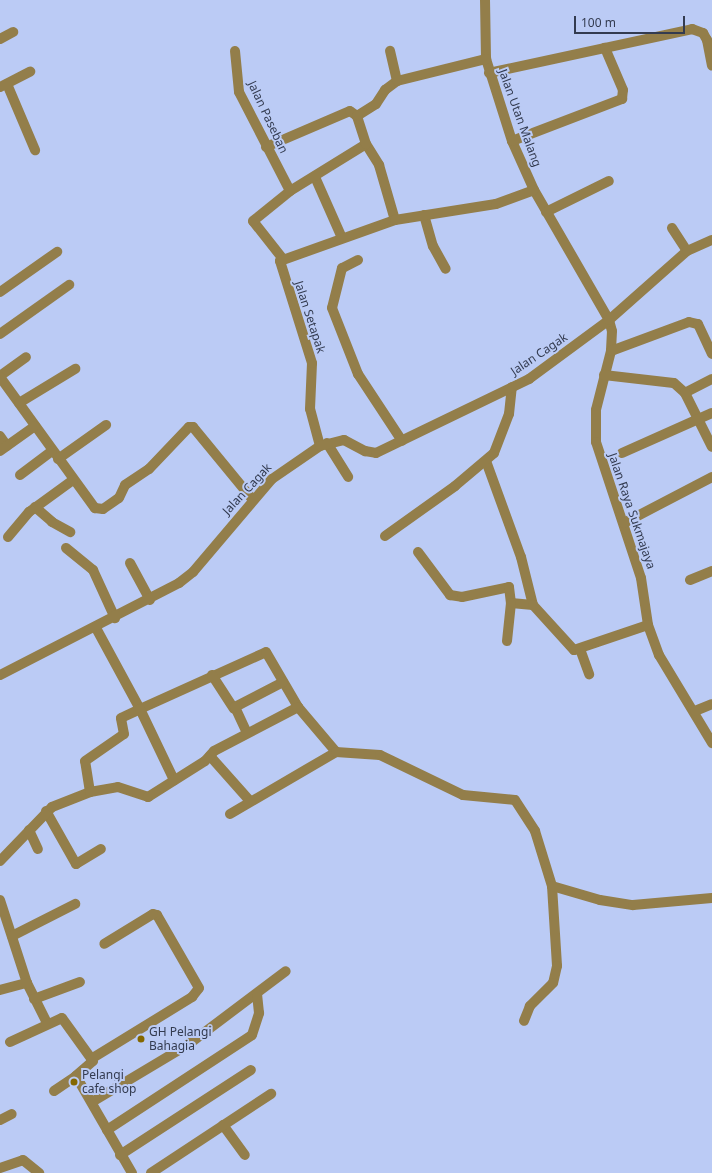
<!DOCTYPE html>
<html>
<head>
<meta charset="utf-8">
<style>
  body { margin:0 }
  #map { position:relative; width:712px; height:1173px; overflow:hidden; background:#bbcbf5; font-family:"Noto Sans",sans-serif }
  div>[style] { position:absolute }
  .minor>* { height:10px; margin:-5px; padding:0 5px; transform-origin:5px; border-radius:5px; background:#937e4a }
  .dots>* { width:11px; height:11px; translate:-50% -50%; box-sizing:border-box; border:2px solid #bbcbf5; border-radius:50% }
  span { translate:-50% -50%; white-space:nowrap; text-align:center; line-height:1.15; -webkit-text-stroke:4px #bbcbf5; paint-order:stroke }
  .street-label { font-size:12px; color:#333b50 }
  .poi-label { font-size:12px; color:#333b50 }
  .left { translate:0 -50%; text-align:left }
  .scale { position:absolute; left:574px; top:16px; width:111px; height:18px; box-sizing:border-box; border:2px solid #333b50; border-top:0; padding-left:5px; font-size:12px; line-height:14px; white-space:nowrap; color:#333b50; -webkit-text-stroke:3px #bbcbf5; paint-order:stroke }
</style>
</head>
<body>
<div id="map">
  <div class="minor">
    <div style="left:485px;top:0;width:59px;rotate:89deg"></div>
    <div style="left:486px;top:59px;width:86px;rotate:72.4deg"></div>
    <div style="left:512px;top:141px;width:54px;rotate:65.8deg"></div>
    <div style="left:534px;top:190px;width:150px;rotate:60deg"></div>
    <div style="left:609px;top:320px;width:11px;rotate:75deg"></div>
    <div style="left:612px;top:331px;width:20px;rotate:93deg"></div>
    <div style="left:611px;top:351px;width:61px;rotate:104.3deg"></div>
    <div style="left:596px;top:410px;width:32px;rotate:90deg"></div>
    <div style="left:596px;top:442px;width:143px;rotate:71.7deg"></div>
    <div style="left:641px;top:578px;width:48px;rotate:81.5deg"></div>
    <div style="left:648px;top:625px;width:32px;rotate:70deg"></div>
    <div style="left:659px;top:655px;width:103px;rotate:58.9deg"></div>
    <div style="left:0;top:39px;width:15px;rotate:-28deg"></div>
    <div style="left:235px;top:51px;width:41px;rotate:84.4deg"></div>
    <div style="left:239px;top:92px;width:111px;rotate:62.7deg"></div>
    <div style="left:489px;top:73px;width:208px;rotate:-12.2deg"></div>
    <div style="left:692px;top:29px;width:12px;rotate:20deg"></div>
    <div style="left:703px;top:33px;width:8px;rotate:60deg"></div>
    <div style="left:707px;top:40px;width:26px;rotate:79deg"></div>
    <div style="left:397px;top:81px;width:92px;rotate:-13.9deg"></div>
    <div style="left:7px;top:84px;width:72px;rotate:67deg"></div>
    <div style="left:0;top:87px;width:34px;rotate:-27deg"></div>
    <div style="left:512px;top:141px;width:118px;rotate:-20.9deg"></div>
    <div style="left:622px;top:99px;width:9px;rotate:-84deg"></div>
    <div style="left:623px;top:90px;width:46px;rotate:-113.2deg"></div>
    <div style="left:366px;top:144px;width:25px;rotate:58deg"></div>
    <div style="left:379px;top:165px;width:57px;rotate:73.8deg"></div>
    <div style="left:266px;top:147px;width:91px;rotate:-23.2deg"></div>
    <div style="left:350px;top:111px;width:9px;rotate:36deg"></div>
    <div style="left:315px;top:177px;width:67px;rotate:66.1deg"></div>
    <div style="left:546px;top:212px;width:70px;rotate:-26.2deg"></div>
    <div style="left:424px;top:215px;width:32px;rotate:74deg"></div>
    <div style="left:433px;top:246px;width:26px;rotate:61deg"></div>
    <div style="left:672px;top:228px;width:27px;rotate:57deg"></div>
    <div style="left:283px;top:259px;width:48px;rotate:-128.3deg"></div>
    <div style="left:253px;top:221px;width:48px;rotate:-39deg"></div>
    <div style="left:290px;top:191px;width:89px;rotate:-31.7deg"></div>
    <div style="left:366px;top:144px;width:29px;rotate:-108deg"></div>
    <div style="left:357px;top:116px;width:22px;rotate:-32deg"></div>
    <div style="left:376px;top:104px;width:17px;rotate:-57deg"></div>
    <div style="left:385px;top:90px;width:15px;rotate:-37deg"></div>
    <div style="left:397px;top:81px;width:31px;rotate:-103deg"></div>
    <div style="left:358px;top:260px;width:18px;rotate:153deg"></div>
    <div style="left:342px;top:268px;width:41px;rotate:104deg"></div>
    <div style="left:332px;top:308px;width:71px;rotate:68.5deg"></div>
    <div style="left:358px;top:374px;width:80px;rotate:56.7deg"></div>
    <div style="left:0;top:292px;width:70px;rotate:-35.1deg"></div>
    <div style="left:0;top:334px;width:85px;rotate:-35.4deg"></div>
    <div style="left:611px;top:351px;width:83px;rotate:-20.4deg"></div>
    <div style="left:689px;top:322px;width:9px;rotate:13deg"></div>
    <div style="left:698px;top:324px;width:33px;rotate:65deg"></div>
    <div style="left:604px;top:375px;width:70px;rotate:6.5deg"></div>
    <div style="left:674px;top:383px;width:15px;rotate:42deg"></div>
    <div style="left:0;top:376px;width:32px;rotate:-36deg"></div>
    <div style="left:0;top:377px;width:162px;rotate:54.1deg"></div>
    <div style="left:95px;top:508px;width:8px;rotate:7deg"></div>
    <div style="left:103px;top:509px;width:19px;rotate:-35deg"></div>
    <div style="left:119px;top:498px;width:14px;rotate:-65deg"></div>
    <div style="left:125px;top:485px;width:29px;rotate:-34deg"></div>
    <div style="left:149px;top:469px;width:58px;rotate:-46.4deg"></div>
    <div style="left:189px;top:427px;width:4px"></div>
    <div style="left:193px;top:427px;width:94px;rotate:50.6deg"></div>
    <div style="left:712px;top:379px;width:30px;rotate:153deg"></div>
    <div style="left:685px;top:393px;width:60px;rotate:63.4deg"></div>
    <div style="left:19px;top:403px;width:66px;rotate:-31.3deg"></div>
    <div style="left:0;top:436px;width:12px;rotate:55deg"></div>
    <div style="left:327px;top:443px;width:40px;rotate:58deg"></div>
    <div style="left:320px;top:446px;width:38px;rotate:-105deg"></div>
    <div style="left:310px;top:409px;width:46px;rotate:-87.5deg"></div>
    <div style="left:312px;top:363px;width:107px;rotate:-107.4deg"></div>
    <div style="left:280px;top:261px;width:122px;rotate:-19.6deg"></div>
    <div style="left:395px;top:220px;width:102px;rotate:-9deg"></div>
    <div style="left:496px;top:204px;width:40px;rotate:-20.2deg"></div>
    <div style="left:0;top:451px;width:43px;rotate:-35.5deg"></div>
    <div style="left:622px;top:453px;width:98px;rotate:-24deg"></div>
    <div style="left:58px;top:459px;width:59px;rotate:-35.3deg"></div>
    <div style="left:486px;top:461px;width:102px;rotate:70deg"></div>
    <div style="left:521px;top:557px;width:49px;rotate:76deg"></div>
    <div style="left:20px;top:475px;width:40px;rotate:-37deg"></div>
    <div style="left:35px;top:507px;width:23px;rotate:41deg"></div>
    <div style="left:52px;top:522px;width:21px;rotate:29deg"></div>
    <div style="left:624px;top:523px;width:99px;rotate:-27.6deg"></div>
    <div style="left:385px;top:536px;width:86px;rotate:-35.5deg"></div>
    <div style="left:455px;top:486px;width:51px;rotate:-40.2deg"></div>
    <div style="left:494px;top:453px;width:42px;rotate:-69deg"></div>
    <div style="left:509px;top:414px;width:27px;rotate:-84deg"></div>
    <div style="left:8px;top:537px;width:33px;rotate:-50deg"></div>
    <div style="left:29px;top:512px;width:54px;rotate:-36deg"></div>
    <div style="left:66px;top:548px;width:35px;rotate:39deg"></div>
    <div style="left:93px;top:570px;width:53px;rotate:65.4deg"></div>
    <div style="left:418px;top:552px;width:54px;rotate:53.3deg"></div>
    <div style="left:450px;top:595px;width:12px;rotate:9deg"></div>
    <div style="left:462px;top:597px;width:48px;rotate:-12deg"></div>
    <div style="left:509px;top:587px;width:16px;rotate:83deg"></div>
    <div style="left:511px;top:603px;width:22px;rotate:5deg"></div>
    <div style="left:533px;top:605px;width:61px;rotate:47.7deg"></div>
    <div style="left:574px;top:650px;width:78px;rotate:-18.7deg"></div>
    <div style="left:130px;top:563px;width:42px;rotate:61.6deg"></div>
    <div style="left:690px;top:580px;width:24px;rotate:-22deg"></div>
    <div style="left:96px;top:628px;width:92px;rotate:61.5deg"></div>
    <div style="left:140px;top:709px;width:138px;rotate:-24.3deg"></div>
    <div style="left:266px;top:652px;width:64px;rotate:59.8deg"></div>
    <div style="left:298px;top:707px;width:59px;rotate:49.8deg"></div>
    <div style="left:507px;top:641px;width:38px;rotate:-84deg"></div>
    <div style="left:580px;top:649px;width:27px;rotate:70deg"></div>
    <div style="left:0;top:675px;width:201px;rotate:-27.2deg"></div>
    <div style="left:179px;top:583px;width:18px;rotate:-38deg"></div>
    <div style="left:193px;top:572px;width:122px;rotate:-49.7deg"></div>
    <div style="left:272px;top:479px;width:58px;rotate:-34.5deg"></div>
    <div style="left:320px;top:446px;width:25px;rotate:-14deg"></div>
    <div style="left:344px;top:440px;width:24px;rotate:28deg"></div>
    <div style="left:365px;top:451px;width:11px;rotate:10deg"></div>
    <div style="left:376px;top:453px;width:170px;rotate:-25.8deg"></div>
    <div style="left:529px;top:379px;width:99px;rotate:-36.4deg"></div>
    <div style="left:609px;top:320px;width:104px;rotate:-41.5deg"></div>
    <div style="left:687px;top:251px;width:27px;rotate:-24deg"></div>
    <div style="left:212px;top:675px;width:40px;rotate:57.1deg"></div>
    <div style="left:695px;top:711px;width:18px;rotate:-22deg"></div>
    <div style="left:247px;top:733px;width:29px;rotate:-115deg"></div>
    <div style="left:235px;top:707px;width:54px;rotate:-27.5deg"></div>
    <div style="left:210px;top:756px;width:60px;rotate:48.4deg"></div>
    <div style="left:90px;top:792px;width:31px;rotate:-99deg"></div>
    <div style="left:85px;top:761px;width:47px;rotate:-34.7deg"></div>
    <div style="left:124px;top:734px;width:16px;rotate:-101deg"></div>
    <div style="left:121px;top:718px;width:21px;rotate:-25deg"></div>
    <div style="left:140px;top:709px;width:79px;rotate:64.4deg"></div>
    <div style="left:46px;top:811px;width:61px;rotate:60.5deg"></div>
    <div style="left:76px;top:864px;width:29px;rotate:-31deg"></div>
    <div style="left:230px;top:814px;width:123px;rotate:-30.3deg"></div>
    <div style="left:336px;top:752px;width:44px;rotate:3.9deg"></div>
    <div style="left:380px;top:755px;width:92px;rotate:25.7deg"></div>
    <div style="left:463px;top:795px;width:52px;rotate:5.5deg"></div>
    <div style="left:515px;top:800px;width:37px;rotate:57deg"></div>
    <div style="left:535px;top:831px;width:58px;rotate:72.8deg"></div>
    <div style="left:552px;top:886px;width:80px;rotate:86.4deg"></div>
    <div style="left:557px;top:966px;width:17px;rotate:103deg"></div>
    <div style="left:553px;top:983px;width:33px;rotate:135deg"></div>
    <div style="left:530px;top:1006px;width:16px;rotate:112deg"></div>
    <div style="left:29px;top:830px;width:21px;rotate:65deg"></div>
    <div style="left:0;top:861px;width:75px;rotate:-46.1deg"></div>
    <div style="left:52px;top:807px;width:41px;rotate:-21.5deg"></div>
    <div style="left:90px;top:792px;width:28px;rotate:-10deg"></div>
    <div style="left:118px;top:787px;width:32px;rotate:18deg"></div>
    <div style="left:148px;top:797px;width:67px;rotate:-32.3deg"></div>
    <div style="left:205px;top:761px;width:13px;rotate:-48deg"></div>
    <div style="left:214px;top:751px;width:95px;rotate:-27.6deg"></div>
    <div style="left:552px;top:886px;width:50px;rotate:16.3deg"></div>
    <div style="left:600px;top:900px;width:33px;rotate:9deg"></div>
    <div style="left:633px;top:905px;width:79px;rotate:-5.1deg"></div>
    <div style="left:0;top:900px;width:87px;rotate:72deg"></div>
    <div style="left:27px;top:983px;width:45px;rotate:63.4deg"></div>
    <div style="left:12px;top:936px;width:71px;rotate:-26.9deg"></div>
    <div style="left:0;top:990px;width:28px;rotate:-15deg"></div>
    <div style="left:34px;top:999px;width:49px;rotate:-20.3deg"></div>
    <div style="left:10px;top:1042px;width:57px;rotate:-24.8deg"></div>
    <div style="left:62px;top:1018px;width:53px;rotate:54.2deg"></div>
    <div style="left:93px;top:1061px;width:23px;rotate:139deg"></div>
    <div style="left:76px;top:1076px;width:112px;rotate:60deg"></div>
    <div style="left:91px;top:1059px;width:119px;rotate:-31.5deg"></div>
    <div style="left:192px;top:997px;width:11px;rotate:-52deg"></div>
    <div style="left:199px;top:988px;width:84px;rotate:-119.9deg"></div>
    <div style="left:157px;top:915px;width:4px;rotate:-166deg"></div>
    <div style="left:153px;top:914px;width:57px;rotate:148.5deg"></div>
    <div style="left:54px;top:1091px;width:27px;rotate:-34deg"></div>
    <div style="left:92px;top:1102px;width:113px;rotate:-30.9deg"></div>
    <div style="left:189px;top:1044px;width:121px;rotate:-37deg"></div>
    <div style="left:0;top:1120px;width:13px;rotate:-27deg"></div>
    <div style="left:223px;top:1125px;width:37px;rotate:54deg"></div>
    <div style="left:107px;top:1130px;width:173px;rotate:-33.2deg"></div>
    <div style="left:252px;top:1035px;width:23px;rotate:-72deg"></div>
    <div style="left:259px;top:1013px;width:19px;rotate:-96deg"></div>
    <div style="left:120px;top:1155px;width:156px;rotate:-33deg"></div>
    <div style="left:0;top:1168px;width:24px;rotate:-19deg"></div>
    <div style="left:23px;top:1160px;width:21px;rotate:39deg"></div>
    <div style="left:151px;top:1173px;width:144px;rotate:-33.4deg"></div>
  </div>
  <div class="dots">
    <div style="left:141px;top:1039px;background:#846700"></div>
    <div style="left:74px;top:1082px;background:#846700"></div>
  </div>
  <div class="street-label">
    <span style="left:268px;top:117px;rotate:65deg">Jalan Paseban</span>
    <span style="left:520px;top:118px;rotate:70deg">Jalan Utan Malang</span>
    <span style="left:310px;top:317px;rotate:72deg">Jalan Setapak</span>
    <span style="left:539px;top:354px;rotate:-34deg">Jalan Cagak</span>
    <span style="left:247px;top:489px;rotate:-47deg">Jalan Cagak</span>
    <span style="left:632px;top:511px;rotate:71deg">Jalan Raya Sukmajaya</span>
  </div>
  <div class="poi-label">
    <span class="left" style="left:149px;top:1039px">GH Pelangi<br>Bahagia</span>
    <span class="left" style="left:82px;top:1082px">Pelangi<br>cafe shop</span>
  </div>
  <div class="scale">100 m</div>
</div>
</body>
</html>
